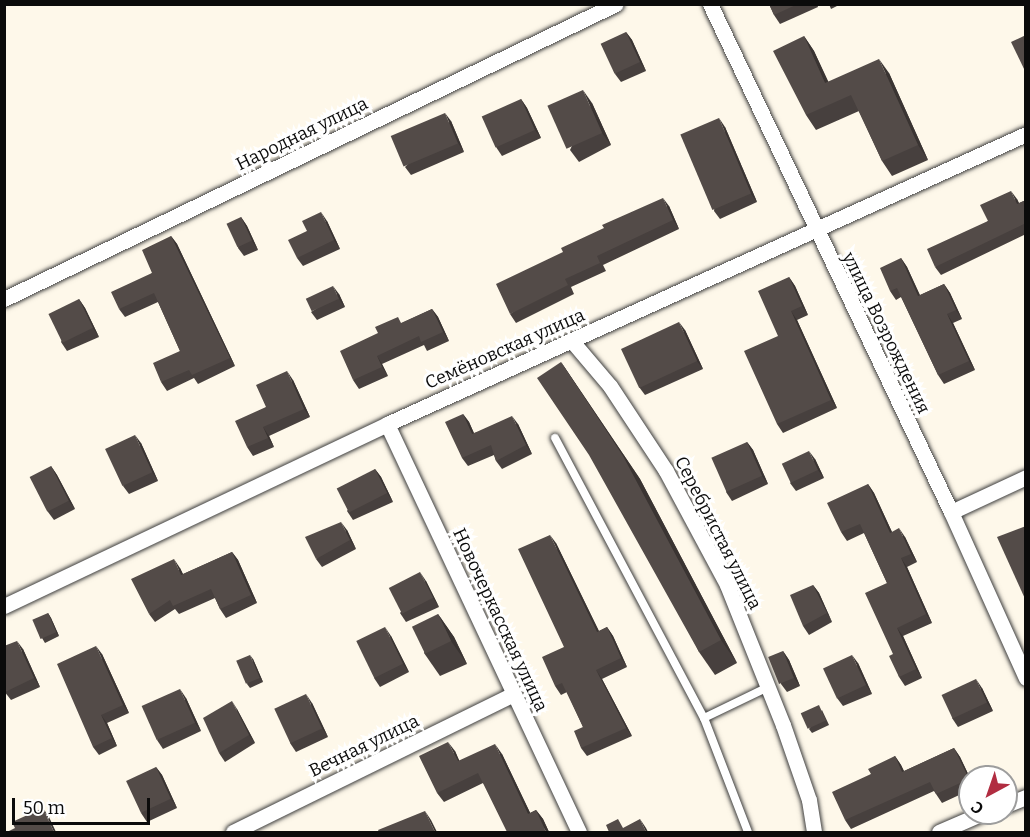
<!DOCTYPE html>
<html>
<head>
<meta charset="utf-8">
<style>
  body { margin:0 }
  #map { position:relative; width:1030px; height:837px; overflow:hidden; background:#fef8ea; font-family:Bitter,serif }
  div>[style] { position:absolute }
  .roads { filter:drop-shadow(0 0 2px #3e3e3e) drop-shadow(0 0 2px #3e3e3e) }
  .lane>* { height:8px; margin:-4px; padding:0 4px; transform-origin:4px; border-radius:4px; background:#fff }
  .street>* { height:15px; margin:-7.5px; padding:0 7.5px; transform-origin:7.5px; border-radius:7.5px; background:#fff }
  .wall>* { inset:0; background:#47403e }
  .shaded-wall>* { inset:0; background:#3a3432 }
  .building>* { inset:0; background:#534b48; transform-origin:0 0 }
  span { translate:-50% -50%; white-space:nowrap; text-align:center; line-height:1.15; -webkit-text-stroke:6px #fff; paint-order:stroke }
  .street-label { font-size:18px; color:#0b0b0b }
  .frame { position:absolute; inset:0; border:6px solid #0b0b0b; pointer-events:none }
  .north { position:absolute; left:958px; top:765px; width:60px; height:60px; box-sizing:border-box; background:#fff; border:2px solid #9d9d9d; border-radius:50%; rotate:220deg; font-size:16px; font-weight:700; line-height:24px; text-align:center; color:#0b0b0b }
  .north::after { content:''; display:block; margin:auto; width:21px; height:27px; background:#b12d41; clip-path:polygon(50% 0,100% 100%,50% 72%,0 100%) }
  .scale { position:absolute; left:12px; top:798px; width:138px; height:27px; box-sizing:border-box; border:3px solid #0b0b0b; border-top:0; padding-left:8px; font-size:18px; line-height:21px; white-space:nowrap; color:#0b0b0b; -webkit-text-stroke:4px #fff; paint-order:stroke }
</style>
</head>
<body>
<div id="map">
  <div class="roads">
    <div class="lane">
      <div style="left:555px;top:438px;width:317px;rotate:62deg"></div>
      <div style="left:704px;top:718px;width:122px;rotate:68.9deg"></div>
      <div style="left:704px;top:718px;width:71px;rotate:-25.8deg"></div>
    </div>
    <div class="street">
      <div style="left:710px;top:4px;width:562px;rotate:64.62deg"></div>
      <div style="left:951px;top:512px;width:182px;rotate:65.7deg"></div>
      <div style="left:4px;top:299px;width:679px;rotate:-25.74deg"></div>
      <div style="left:571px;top:340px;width:60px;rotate:49.7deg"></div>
      <div style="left:610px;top:386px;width:102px;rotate:56.6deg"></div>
      <div style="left:666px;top:471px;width:129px;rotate:61.8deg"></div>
      <div style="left:727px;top:585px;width:151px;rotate:68.2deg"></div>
      <div style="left:783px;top:725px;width:79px;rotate:70.9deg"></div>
      <div style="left:809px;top:800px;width:32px;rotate:81deg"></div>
      <div style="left:387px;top:424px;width:451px;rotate:64.8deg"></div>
      <div style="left:951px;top:512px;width:83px;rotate:-25deg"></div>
      <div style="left:4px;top:606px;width:424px;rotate:-25.4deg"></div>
      <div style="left:387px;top:424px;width:702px;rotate:-24.41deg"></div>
      <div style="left:1006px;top:805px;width:22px;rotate:-22deg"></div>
      <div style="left:233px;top:832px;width:312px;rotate:-26.2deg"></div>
      <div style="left:939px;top:832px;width:48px;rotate:-23.4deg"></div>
    </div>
  </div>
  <div class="wall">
    <div style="clip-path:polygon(769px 4px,817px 4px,818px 7px,780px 24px,774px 15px)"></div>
    <div style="clip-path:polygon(829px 4px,841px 4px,831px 9px)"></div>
    <div style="clip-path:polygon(626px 32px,632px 40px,646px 71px,621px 82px,615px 74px)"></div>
    <div style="clip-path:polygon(804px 36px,814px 51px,828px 82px,889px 73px,928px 160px,892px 176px,882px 161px,859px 111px,816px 130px,806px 115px)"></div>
    <div style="clip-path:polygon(521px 99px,527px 108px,541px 138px,502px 156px,496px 147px)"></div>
    <div style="clip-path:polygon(592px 103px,611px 145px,579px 162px,570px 150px)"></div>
    <div style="clip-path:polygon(451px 121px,464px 152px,411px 175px,405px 167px)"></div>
    <div style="clip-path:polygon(725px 127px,757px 202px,720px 219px,714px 211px)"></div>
    <div style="clip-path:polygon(1017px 199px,1019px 203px,1026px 200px,1026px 234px,941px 275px,935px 267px,988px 221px)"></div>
    <div style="clip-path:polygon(669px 206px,679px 229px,603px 265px,606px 271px,571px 287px,574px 294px,516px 323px,510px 314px)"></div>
    <div style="clip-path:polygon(241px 217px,247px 226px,258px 250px,244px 256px,238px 248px)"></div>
    <div style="clip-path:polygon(327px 221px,340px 249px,303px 266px,297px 258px,307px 231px)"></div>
    <div style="clip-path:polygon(171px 236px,177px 244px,235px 366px,198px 384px,194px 378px,167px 391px,161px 382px,180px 351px,158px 302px,125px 317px,119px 309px,152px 273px)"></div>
    <div style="clip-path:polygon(901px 258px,907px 267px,920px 295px,944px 284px,950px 293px,962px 319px,953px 323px,975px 370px,944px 384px,938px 375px,901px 297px,896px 300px,890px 291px)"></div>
    <div style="clip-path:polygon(789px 277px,795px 286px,808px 315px,797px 320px,837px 408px,783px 433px,777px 424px,778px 336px)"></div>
    <div style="clip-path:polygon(339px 294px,345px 307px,317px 320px,311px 312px)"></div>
    <div style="clip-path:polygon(79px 299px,85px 308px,99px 337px,67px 351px,61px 342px)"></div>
    <div style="clip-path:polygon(432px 309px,438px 317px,449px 341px,427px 351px,424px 345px,382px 364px,388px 376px,359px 389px,353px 380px,402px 323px)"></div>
    <div style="clip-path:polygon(685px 330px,703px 369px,645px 395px,639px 387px)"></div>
    <div style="clip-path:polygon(561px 362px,640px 479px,737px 663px,715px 675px,699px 652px)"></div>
    <div style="clip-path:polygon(293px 380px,310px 417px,269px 436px,274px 447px,253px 456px,247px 447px,266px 407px)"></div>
    <div style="clip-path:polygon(463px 414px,469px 422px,474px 433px,518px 424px,532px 454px,502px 469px,496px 461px,494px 455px,468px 466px,462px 458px)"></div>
    <div style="clip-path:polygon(747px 442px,753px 450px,768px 484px,732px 501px,726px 492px)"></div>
    <div style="clip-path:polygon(141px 443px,158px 481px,129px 494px,123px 486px)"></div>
    <div style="clip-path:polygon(815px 459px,824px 478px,796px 491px,790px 483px)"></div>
    <div style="clip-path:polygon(51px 466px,57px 475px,75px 509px,54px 520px,48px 512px)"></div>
    <div style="clip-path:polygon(375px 469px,381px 477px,393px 502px,353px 520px,347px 511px)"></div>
    <div style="clip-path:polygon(868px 484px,874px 493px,892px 532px,905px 537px,917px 562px,907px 567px,932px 623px,903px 636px,922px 678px,905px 686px,899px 677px,893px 654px,887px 583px,864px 533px,847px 541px,841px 532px)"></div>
    <div style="clip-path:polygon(347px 530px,356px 549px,322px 567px,316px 559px)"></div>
    <div style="clip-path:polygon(556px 543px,599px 631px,607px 627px,613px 636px,627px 667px,602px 679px,632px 736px,587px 756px,581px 748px,583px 727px,567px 692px,561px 695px,555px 686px,564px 647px)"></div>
    <div style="clip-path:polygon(232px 552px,238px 560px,257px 603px,226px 618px,220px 609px,215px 598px,179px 614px,175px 609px,155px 622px,149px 614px,180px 568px,183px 574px)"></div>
    <div style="clip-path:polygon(426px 581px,439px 607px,406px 622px,400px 613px)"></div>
    <div style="clip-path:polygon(813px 585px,819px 593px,832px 622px,809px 635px,803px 626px)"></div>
    <div style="clip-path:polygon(48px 613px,51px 618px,59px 636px,45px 643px,42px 638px)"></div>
    <div style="clip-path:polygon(438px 614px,454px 637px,467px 664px,440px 676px,424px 653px)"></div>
    <div style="clip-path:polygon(391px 636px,409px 672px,380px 687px,374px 678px)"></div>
    <div style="clip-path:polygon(23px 649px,40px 687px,11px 700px,4px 691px)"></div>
    <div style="clip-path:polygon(783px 651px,789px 660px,800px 686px,787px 692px,781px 684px)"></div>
    <div style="clip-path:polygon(102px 654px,129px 713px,107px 723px,117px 746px,99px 755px,93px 747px)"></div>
    <div style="clip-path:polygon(253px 659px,263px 682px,250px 688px,247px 684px)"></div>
    <div style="clip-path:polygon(858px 663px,872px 694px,843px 706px,837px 698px)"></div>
    <div style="clip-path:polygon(982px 688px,993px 711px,958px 727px,952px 718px)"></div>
    <div style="clip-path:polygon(186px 698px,201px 731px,163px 749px,157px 740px)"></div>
    <div style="clip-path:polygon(312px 703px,328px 737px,296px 752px,290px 743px)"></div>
    <div style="clip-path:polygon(237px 709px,255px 743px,225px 762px,219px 753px)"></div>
    <div style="clip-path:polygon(822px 710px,829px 725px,812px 733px,809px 729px)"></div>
    <div style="clip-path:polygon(954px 748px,960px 757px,970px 778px,970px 790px,942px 803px,934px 791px,851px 829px,845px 820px,871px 774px,895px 756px,901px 765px,904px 771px)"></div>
    <div style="clip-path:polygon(455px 751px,459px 761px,502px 754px,530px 813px,536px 810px,543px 819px,549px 832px,483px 783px,444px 802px,437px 793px)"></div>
    <div style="clip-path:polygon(156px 767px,162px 775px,177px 808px,147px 822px,141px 813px)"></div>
  </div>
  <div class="shaded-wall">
    <div style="clip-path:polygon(626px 32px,632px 40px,646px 71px,640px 62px)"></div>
    <div style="clip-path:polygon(804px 36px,814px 51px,836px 98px,825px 83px)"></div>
    <div style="clip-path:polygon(879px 59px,889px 73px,928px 160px,918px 145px)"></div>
    <div style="clip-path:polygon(583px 90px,592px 103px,611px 145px,602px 133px)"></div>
    <div style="clip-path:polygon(521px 99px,527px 108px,541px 138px,535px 130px)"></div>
    <div style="clip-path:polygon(445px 113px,451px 121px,464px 152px,458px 143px)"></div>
    <div style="clip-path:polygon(719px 118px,725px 127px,757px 202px,751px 194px)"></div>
    <div style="clip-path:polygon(1011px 191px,1017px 199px,1023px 213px,1017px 204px)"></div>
    <div style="clip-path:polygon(663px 198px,669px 206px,679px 229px,673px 220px)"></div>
    <div style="clip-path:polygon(321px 212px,327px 221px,340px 249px,334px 240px)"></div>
    <div style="clip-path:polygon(241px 217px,247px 226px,258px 250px,252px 241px)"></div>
    <div style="clip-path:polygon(171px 236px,177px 244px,235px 366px,230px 358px)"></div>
    <div style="clip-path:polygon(901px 258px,907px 267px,924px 305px,918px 296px)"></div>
    <div style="clip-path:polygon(789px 277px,795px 286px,808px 315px,802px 306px)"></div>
    <div style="clip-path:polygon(944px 284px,950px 293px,962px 319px,956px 310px)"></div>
    <div style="clip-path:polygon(333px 286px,339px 294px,345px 307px,339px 299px)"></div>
    <div style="clip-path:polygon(79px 299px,85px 308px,99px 337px,93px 328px)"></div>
    <div style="clip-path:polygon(432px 309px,438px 317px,449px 341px,443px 332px)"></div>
    <div style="clip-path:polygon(791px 311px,797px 320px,837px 408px,831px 400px)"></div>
    <div style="clip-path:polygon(947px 314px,953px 323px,975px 370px,969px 361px)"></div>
    <div style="clip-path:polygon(679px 322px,685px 330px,703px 369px,697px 361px)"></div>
    <div style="clip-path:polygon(377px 356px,382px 364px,388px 376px,382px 367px)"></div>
    <div style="clip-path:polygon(561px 362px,640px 479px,737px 663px,721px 640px)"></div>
    <div style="clip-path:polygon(287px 371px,293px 380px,310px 417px,304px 409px)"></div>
    <div style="clip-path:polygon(463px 414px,469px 422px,478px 443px,472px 434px)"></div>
    <div style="clip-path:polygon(512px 416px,518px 424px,532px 454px,526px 445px)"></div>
    <div style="clip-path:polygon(263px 427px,269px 436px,274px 447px,268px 438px)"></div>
    <div style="clip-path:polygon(135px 435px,141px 443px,158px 481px,152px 472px)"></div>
    <div style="clip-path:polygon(747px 442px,753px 450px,768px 484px,762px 476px)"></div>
    <div style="clip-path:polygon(809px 451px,815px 459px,824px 478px,818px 470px)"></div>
    <div style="clip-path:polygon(51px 466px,57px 475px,75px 509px,69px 501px)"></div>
    <div style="clip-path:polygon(375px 469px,381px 477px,393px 502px,387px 493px)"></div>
    <div style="clip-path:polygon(868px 484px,874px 493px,896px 541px,890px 533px)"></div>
    <div style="clip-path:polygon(341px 522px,347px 530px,356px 549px,350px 540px)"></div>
    <div style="clip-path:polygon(899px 528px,905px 537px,917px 562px,911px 554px)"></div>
    <div style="clip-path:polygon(550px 535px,556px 543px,603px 640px,597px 632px)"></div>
    <div style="clip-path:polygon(232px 552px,238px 560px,257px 603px,251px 595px)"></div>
    <div style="clip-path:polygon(901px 558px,907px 567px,932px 623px,926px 614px)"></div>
    <div style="clip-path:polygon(174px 559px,180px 568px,187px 583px,181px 575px)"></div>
    <div style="clip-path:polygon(420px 572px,426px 581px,439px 607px,433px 598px)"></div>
    <div style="clip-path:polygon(813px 585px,819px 593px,832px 622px,827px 613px)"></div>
    <div style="clip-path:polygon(48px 613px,51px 618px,59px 636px,56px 632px)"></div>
    <div style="clip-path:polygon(438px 614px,454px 637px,467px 664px,451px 641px)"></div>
    <div style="clip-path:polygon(385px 627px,391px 636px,409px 672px,403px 664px)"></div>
    <div style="clip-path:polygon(607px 627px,613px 636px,627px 667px,621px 658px)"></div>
    <div style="clip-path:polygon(897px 628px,903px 636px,922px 678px,916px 669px)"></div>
    <div style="clip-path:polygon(17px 641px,23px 649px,40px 687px,34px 678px)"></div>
    <div style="clip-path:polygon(96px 646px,102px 654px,129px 713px,123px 705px)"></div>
    <div style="clip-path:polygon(783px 651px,789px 660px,800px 686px,794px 678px)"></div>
    <div style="clip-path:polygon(250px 655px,253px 659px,263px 682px,260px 678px)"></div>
    <div style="clip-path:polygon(852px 655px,858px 663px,872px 694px,866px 685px)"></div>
    <div style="clip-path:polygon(596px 670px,602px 679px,632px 736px,626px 728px)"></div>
    <div style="clip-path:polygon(976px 679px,982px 688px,993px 711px,987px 703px)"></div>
    <div style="clip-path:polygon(180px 689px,186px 698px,201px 731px,195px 723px)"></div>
    <div style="clip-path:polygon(306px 694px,312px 703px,328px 737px,322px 728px)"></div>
    <div style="clip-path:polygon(232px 701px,237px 709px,255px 743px,249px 735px)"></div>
    <div style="clip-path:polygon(101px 715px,107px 723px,117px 746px,112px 738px)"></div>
    <div style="clip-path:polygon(448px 742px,455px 751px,464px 771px,458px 761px)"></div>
    <div style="clip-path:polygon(495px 744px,502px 754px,535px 823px,528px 814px)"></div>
    <div style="clip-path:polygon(954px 748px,960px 757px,970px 778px,970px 781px)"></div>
    <div style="clip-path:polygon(895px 756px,901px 765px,908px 780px,902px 772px)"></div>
    <div style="clip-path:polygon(156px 767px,162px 775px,177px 808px,171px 799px)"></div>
    <div style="clip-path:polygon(43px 808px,49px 817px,56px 832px,54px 832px)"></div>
    <div style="clip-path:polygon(536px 810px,543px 819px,549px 832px,546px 832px)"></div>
    <div style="clip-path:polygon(425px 811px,431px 820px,437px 832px,435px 832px)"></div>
    <div style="clip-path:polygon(640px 819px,646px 828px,648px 832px,646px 832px)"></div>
  </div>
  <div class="building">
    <div style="clip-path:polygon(769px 4px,798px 4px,774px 15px)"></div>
    <div style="left:626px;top:32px;width:33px;height:28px;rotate:65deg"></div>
    <div style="clip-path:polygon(1026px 35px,1026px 71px,1025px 71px,1011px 42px)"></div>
    <div style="clip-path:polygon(804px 36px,825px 83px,879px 59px,918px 145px,882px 161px,851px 95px,806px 115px,773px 51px)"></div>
    <div style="left:583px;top:90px;width:47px;height:39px;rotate:66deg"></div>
    <div style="left:521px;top:99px;width:34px;height:43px;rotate:66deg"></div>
    <div style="left:445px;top:113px;width:33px;height:59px;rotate:67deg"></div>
    <div style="left:719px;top:118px;width:82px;height:42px;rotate:67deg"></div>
    <div style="clip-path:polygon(1011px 191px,1017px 204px,1026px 200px,1026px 223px,935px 267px,927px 249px,988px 221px,980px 205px)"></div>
    <div style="clip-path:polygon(663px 198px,673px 220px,597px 256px,600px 263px,565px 279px,568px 285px,510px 314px,496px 284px,563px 252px,561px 248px,604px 228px,602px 225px)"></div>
    <div style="clip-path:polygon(321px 212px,334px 240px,297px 258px,288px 240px,307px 231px,302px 221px)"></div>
    <div style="left:241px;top:217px;width:26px;height:16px;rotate:65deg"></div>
    <div style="clip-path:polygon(171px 236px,230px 358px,192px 375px,189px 370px,161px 382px,153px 363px,180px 351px,154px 293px,119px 309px,111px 292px,152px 273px,142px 250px)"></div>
    <div style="clip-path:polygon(901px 258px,918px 296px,944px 284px,956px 310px,947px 314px,969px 361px,938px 375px,897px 288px,890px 291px,880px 268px)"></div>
    <div style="clip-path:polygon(789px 277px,802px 306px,791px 311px,831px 400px,777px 424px,744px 351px,778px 336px,758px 291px)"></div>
    <div style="left:333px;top:286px;width:14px;height:30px;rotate:65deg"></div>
    <div style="left:79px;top:299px;width:32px;height:34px;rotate:64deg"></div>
    <div style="clip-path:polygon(432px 309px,443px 332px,421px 342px,419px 336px,377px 356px,382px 367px,353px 380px,340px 351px,378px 333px,375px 327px,398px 317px,401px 323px)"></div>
    <div style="left:679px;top:322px;width:43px;height:64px;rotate:65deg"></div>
    <div style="clip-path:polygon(561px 362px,623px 456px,721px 640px,699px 652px,589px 455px,537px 378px)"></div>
    <div style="clip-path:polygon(287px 371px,304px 409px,263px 427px,268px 438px,247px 447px,235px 421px,266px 407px,256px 385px)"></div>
    <div style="clip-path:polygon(463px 414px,472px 434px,512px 416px,526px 445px,496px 461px,491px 445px,462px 458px,445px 422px)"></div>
    <div style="left:135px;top:435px;width:41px;height:33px;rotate:65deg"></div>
    <div style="left:747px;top:442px;width:37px;height:39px;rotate:66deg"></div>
    <div style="left:809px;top:451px;width:21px;height:30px;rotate:65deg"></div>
    <div style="left:51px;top:466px;width:39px;height:24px;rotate:63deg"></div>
    <div style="left:375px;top:469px;width:27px;height:43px;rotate:63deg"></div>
    <div style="clip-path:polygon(868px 484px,890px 533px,899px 528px,911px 554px,901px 558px,926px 614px,897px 628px,916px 669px,899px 677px,889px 656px,893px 654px,865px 593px,887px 583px,860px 524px,841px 532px,827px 503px)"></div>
    <div style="clip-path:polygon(341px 522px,350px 540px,316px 559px,305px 537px)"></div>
    <div style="clip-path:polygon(1026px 526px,1026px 601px,997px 537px)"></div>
    <div style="clip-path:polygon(550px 535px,597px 632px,607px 627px,621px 658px,596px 670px,626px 728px,581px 748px,574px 731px,583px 727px,562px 683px,555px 686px,542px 657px,564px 647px,518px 549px)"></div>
    <div style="clip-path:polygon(232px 552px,251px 595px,220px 609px,211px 589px,173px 606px,170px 600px,149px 614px,131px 579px,174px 559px,181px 575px)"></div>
    <div style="left:420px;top:572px;width:29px;height:35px;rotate:63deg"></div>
    <div style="clip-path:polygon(813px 585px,827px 613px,803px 626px,790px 595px)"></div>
    <div style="left:48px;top:613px;width:21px;height:17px;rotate:67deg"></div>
    <div style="left:438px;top:614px;width:30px;height:29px;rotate:64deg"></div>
    <div style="left:385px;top:627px;width:41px;height:32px;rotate:64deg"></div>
    <div style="clip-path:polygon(17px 641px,34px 678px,5px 692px,4px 646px)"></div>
    <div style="clip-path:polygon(96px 646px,123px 705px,101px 715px,112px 738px,93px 747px,57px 664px)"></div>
    <div style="left:783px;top:651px;width:29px;height:16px;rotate:68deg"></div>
    <div style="left:250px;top:655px;width:25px;height:15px;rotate:67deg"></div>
    <div style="left:852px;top:655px;width:33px;height:32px;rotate:65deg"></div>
    <div style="left:976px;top:679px;width:26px;height:38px;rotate:65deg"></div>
    <div style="left:180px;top:689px;width:37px;height:42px;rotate:66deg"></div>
    <div style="left:306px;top:694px;width:38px;height:35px;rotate:65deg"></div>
    <div style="clip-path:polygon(232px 701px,249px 735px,219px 753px,203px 718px)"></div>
    <div style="left:819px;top:705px;width:17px;height:20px;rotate:66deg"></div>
    <div style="clip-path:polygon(448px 742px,458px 761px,495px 744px,528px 814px,536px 810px,546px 832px,507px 832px,478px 773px,437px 793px,419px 756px)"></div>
    <div style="clip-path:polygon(954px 748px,969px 779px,936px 794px,930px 782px,845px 820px,832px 792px,871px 774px,868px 769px,895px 756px,902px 772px)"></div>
    <div style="left:156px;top:767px;width:35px;height:33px;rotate:65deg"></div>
    <div style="clip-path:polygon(43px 808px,54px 832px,7px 832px,15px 828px,12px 822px)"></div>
    <div style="clip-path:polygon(425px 811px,435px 832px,379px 832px,378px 830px)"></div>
    <div style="clip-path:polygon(618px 819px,623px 828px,640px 819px,646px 832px,609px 832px,606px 825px)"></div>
  </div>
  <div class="street-label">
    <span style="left:302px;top:134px;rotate:-26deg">Народная улица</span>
    <span style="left:886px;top:333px;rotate:64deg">улица Возрождения</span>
    <span style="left:505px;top:349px;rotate:-24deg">Семёновская улица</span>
    <span style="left:718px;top:533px;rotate:63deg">Серебристая улица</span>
    <span style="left:500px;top:620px;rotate:65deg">Новочеркасская улица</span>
    <span style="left:364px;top:746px;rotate:-26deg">Вечная улица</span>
  </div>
  <div class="frame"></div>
  <div class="north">С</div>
  <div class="scale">50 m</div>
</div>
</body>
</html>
